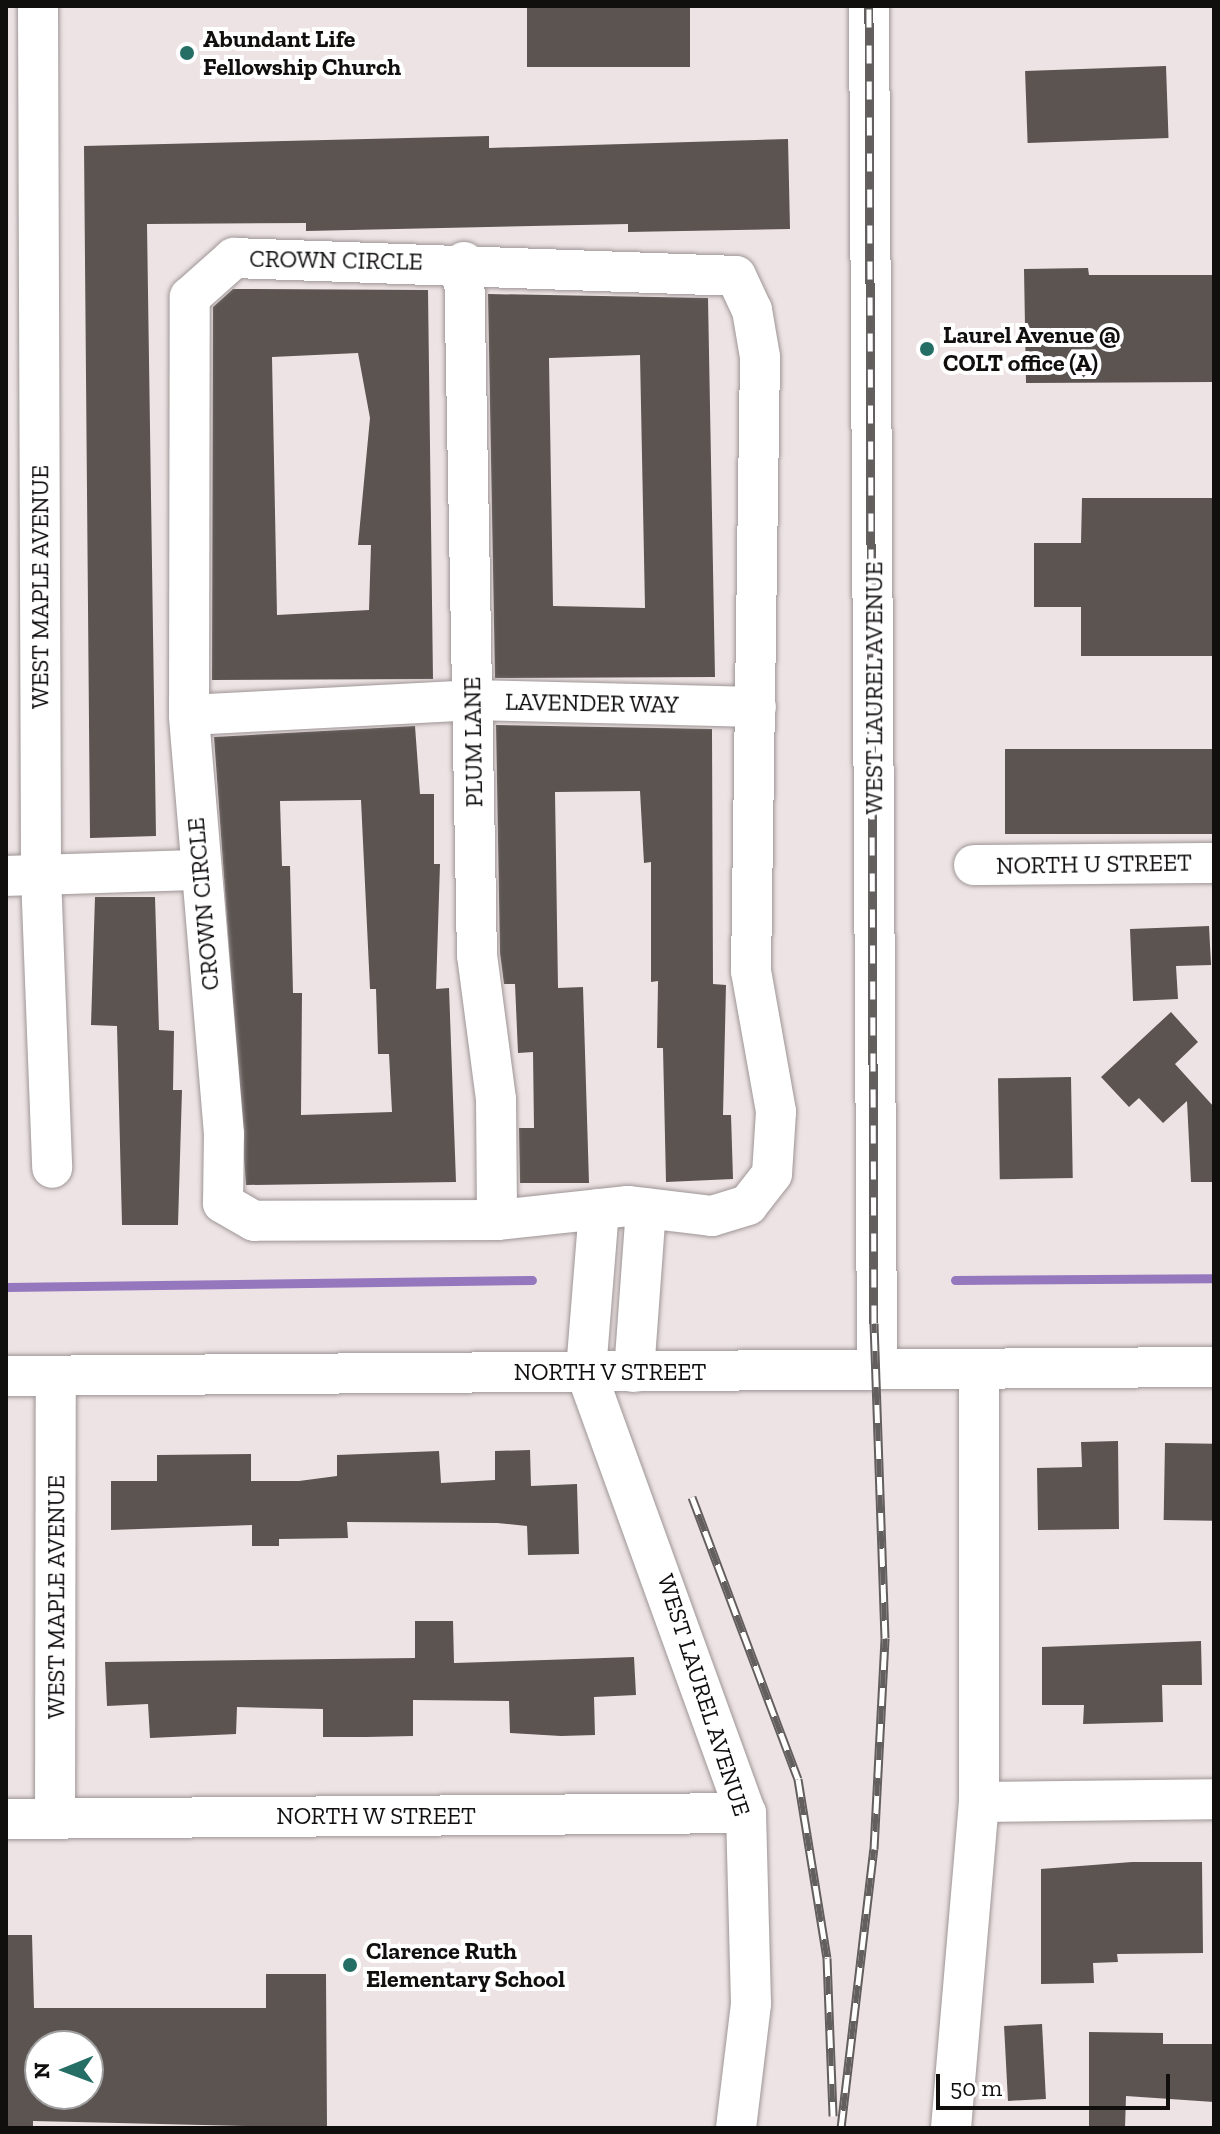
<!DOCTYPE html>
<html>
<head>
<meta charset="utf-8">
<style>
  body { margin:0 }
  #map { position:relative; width:1220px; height:2134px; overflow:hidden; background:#ede3e4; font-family:"Zilla Slab",serif }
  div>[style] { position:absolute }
  .stream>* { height:9px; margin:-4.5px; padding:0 4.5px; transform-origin:4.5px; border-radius:4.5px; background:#9577be }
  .building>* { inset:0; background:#5b5451; transform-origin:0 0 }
  .roads { filter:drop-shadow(0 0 2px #9e9596) drop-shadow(0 0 2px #9e9596) }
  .minor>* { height:40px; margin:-20px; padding:0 20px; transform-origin:20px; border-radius:20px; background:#fff }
  .rail>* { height:9px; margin-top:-4.5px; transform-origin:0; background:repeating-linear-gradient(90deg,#fff 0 18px,#645f5f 0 36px); box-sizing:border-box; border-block:2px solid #645f5f }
  .dots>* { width:22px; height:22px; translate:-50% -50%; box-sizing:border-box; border:4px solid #fff; border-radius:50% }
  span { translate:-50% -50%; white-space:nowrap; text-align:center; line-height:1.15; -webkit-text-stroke:8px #fff; paint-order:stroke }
  .poi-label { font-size:24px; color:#110e0e; font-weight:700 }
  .left { translate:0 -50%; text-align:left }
  .street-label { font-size:24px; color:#110e0e }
  .frame { position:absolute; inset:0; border:8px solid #110e0e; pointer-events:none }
  .north { position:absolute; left:24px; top:2030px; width:80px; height:80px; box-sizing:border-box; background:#fff; border:2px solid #a09f9f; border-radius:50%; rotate:269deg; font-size:22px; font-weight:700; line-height:32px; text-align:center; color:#110e0e }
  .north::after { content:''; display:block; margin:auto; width:28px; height:36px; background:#256e66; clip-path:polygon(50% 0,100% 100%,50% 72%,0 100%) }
  .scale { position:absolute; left:936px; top:2074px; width:234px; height:36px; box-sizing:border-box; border:4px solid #110e0e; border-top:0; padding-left:10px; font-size:24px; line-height:28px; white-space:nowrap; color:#110e0e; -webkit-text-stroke:6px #fff; paint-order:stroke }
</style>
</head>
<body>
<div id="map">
  <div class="stream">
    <div style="left:955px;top:1280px;width:259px;rotate:-0.4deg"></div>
    <div style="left:6px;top:1287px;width:526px;rotate:-0.76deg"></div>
  </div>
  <div class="building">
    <div style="left:527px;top:6px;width:163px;height:61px"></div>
    <div style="left:1166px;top:66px;width:72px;height:141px;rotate:88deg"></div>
    <div style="clip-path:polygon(489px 136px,489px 148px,788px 139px,790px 229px,628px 232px,628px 224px,306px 231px,306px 223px,147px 224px,156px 836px,90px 838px,84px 146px)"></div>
    <div style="clip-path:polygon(1088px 268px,1089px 275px,1214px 275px,1214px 382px,1026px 383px,1024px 269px)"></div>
    <div style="clip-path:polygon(evenodd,233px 289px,428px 290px,433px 679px,212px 680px,213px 307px,233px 289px,358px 353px,370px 418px,358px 545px,371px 545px,369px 610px,277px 615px,272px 357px,358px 353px)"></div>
    <div style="clip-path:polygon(evenodd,488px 294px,708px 298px,715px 677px,495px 678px,488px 294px,640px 355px,645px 608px,553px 606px,549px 358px,640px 355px)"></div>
    <div style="clip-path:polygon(1082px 498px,1214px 498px,1214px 656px,1081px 656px,1081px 607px,1034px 607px,1034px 543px,1081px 543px)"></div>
    <div style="clip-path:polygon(496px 725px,712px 729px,713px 984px,726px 985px,723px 1115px,731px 1115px,733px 1179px,666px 1182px,663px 1048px,657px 1048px,658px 981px,651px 982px,651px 862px,644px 863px,640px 791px,555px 792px,558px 988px,583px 987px,589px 1183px,520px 1183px,519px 1128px,534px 1128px,533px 1052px,518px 1053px,515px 984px,504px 984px,500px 953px)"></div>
    <div style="clip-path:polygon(evenodd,415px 726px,420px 794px,434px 794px,434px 864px,440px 864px,436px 989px,449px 988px,456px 1182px,246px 1185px,214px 737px,415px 726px,361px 800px,370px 989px,376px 989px,378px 1054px,389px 1054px,392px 1112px,301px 1115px,302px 993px,293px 993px,290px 866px,282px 866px,280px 801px,361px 800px)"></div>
    <div style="left:1214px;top:749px;width:85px;height:209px;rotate:90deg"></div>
    <div style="clip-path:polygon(95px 897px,155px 897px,159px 1030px,174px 1031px,173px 1090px,182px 1090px,178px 1225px,122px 1225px,117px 1026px,91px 1025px)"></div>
    <div style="clip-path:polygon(1209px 926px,1211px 965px,1176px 966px,1178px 999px,1133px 1001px,1130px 929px)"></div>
    <div style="clip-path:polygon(1171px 1012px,1198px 1042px,1175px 1064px,1214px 1107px,1214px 1182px,1191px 1182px,1187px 1101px,1163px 1123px,1139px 1098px,1129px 1107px,1101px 1077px)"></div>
    <div style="left:1071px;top:1077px;width:101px;height:73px;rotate:89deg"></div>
    <div style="clip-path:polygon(1118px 1441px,1119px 1529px,1038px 1530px,1037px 1468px,1082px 1467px,1081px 1442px)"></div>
    <div style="left:1165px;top:1443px;width:49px;height:77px;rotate:1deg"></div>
    <div style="clip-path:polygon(530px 1450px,531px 1486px,577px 1484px,579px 1554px,528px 1555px,527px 1526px,497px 1523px,347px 1522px,348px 1538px,279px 1539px,279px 1546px,252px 1546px,252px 1525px,111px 1530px,111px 1481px,157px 1481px,157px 1455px,251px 1454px,251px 1481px,299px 1481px,337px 1476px,337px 1455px,439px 1451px,441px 1483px,495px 1480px,495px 1451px)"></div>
    <div style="clip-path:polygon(415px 1621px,453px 1621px,454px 1663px,634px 1657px,636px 1695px,594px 1697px,595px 1735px,561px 1736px,510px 1733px,509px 1701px,413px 1700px,413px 1736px,366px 1737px,323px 1737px,323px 1709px,237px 1707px,236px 1734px,150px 1738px,148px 1704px,107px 1706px,105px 1662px,415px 1658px)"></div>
    <div style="clip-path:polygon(1201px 1641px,1202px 1685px,1162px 1685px,1163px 1722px,1083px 1724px,1084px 1705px,1042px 1705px,1042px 1647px)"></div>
    <div style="clip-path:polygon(1132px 1862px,1202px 1862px,1203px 1953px,1117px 1954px,1118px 1962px,1093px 1963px,1094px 1983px,1041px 1984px,1041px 1869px)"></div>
    <div style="clip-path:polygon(evenodd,6px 1935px,32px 1935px,34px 2008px,266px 2008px,266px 1974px,326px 1974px,327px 2128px,33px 2121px,33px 2128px,6px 2128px,6px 1935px,34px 2046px,88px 2046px,88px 2094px,35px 2094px,34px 2046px)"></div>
    <div style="left:1042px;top:2024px;width:75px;height:38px;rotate:87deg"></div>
    <div style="clip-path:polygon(1089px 2032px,1163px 2033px,1163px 2044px,1214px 2044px,1214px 2102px,1126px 2096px,1125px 2128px,1089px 2128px)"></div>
  </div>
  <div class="roads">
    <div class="minor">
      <div style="left:38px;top:6px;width:870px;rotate:89.8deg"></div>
      <div style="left:41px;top:876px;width:292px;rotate:87.8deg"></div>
      <div style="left:869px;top:6px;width:1363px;rotate:89.66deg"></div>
      <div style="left:234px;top:258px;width:502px;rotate:2.05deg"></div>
      <div style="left:736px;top:276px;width:38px;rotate:65deg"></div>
      <div style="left:752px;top:310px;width:48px;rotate:80.3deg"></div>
      <div style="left:760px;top:357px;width:614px;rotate:90.84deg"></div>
      <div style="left:751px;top:971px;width:143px;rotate:79.9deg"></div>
      <div style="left:776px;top:1112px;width:62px;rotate:93.7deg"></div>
      <div style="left:772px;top:1174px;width:39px;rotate:128deg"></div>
      <div style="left:748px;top:1205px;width:38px;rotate:163deg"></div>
      <div style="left:712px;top:1216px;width:85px;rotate:-173.2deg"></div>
      <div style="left:628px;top:1206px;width:132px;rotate:173.9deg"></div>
      <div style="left:497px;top:1220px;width:243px;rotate:179.8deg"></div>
      <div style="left:254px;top:1221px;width:36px;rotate:-150deg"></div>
      <div style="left:223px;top:1203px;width:69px;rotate:-89.2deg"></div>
      <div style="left:224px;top:1134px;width:420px;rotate:-94.8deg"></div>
      <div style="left:189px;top:715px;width:418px;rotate:-89.9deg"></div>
      <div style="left:190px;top:297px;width:59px;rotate:-41.6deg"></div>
      <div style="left:464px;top:262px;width:693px;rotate:88.93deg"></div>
      <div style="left:477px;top:955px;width:145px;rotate:82.5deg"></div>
      <div style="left:496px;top:1099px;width:121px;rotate:89.5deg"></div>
      <div style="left:189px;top:715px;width:283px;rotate:-3deg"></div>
      <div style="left:472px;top:700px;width:284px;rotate:1.4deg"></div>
      <div style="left:974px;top:865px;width:240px;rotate:-0.5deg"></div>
      <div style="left:6px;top:876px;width:193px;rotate:-1.8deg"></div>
      <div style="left:599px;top:1209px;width:164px;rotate:94.6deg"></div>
      <div style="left:586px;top:1372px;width:469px;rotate:70.1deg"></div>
      <div style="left:746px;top:1813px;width:191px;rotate:88.5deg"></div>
      <div style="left:751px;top:2004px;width:125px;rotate:96.9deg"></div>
      <div style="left:634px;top:1372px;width:164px;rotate:-85.8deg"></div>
      <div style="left:6px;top:1376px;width:1208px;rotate:-0.43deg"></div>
      <div style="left:979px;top:1802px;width:235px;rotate:-0.7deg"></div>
      <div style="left:55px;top:1818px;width:442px;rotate:-89.9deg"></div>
      <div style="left:6px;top:1819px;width:740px;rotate:-0.46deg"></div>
      <div style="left:951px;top:2128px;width:327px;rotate:-85.1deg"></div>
      <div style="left:979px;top:1802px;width:433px;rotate:-90deg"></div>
    </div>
  </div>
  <div class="rail">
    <div style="left:692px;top:1497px;width:301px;rotate:69.4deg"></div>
    <div style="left:798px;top:1779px;width:181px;rotate:80.8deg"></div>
    <div style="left:827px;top:1958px;width:158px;rotate:87.8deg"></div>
    <div style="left:841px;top:2128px;width:281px;rotate:-83.3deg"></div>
    <div style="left:874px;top:1849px;width:211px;rotate:-87deg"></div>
    <div style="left:885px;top:1638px;width:315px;rotate:-92deg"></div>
    <div style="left:874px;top:1323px;width:1317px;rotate:-90.22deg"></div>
  </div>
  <div class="dots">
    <div style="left:187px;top:53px;background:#256e66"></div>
    <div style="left:927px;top:349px;background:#256e66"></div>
    <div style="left:350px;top:1965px;background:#256e66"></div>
  </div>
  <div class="poi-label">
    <span class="left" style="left:203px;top:53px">Abundant Life<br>Fellowship Church</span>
    <span class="left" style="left:943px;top:349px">Laurel Avenue @<br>COLT office (A)</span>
    <span class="left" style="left:366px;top:1965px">Clarence Ruth<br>Elementary School</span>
  </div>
  <div class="street-label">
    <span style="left:336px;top:260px;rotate:1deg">CROWN CIRCLE</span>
    <span style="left:40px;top:587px;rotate:-90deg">WEST MAPLE AVENUE</span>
    <span style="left:874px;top:688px;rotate:-90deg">WEST LAUREL AVENUE</span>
    <span style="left:592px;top:703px;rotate:1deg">LAVENDER WAY</span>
    <span style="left:473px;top:742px;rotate:-91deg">PLUM LANE</span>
    <span style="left:1094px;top:864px;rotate:-1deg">NORTH U STREET</span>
    <span style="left:203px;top:904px;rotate:-95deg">CROWN CIRCLE</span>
    <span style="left:610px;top:1372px">NORTH V STREET</span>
    <span style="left:56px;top:1597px;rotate:-90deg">WEST MAPLE AVENUE</span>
    <span style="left:704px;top:1695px;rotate:72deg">WEST LAUREL AVENUE</span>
    <span style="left:376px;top:1816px">NORTH W STREET</span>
  </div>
  <div class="frame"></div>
  <div class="north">N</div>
  <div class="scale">50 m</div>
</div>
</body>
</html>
